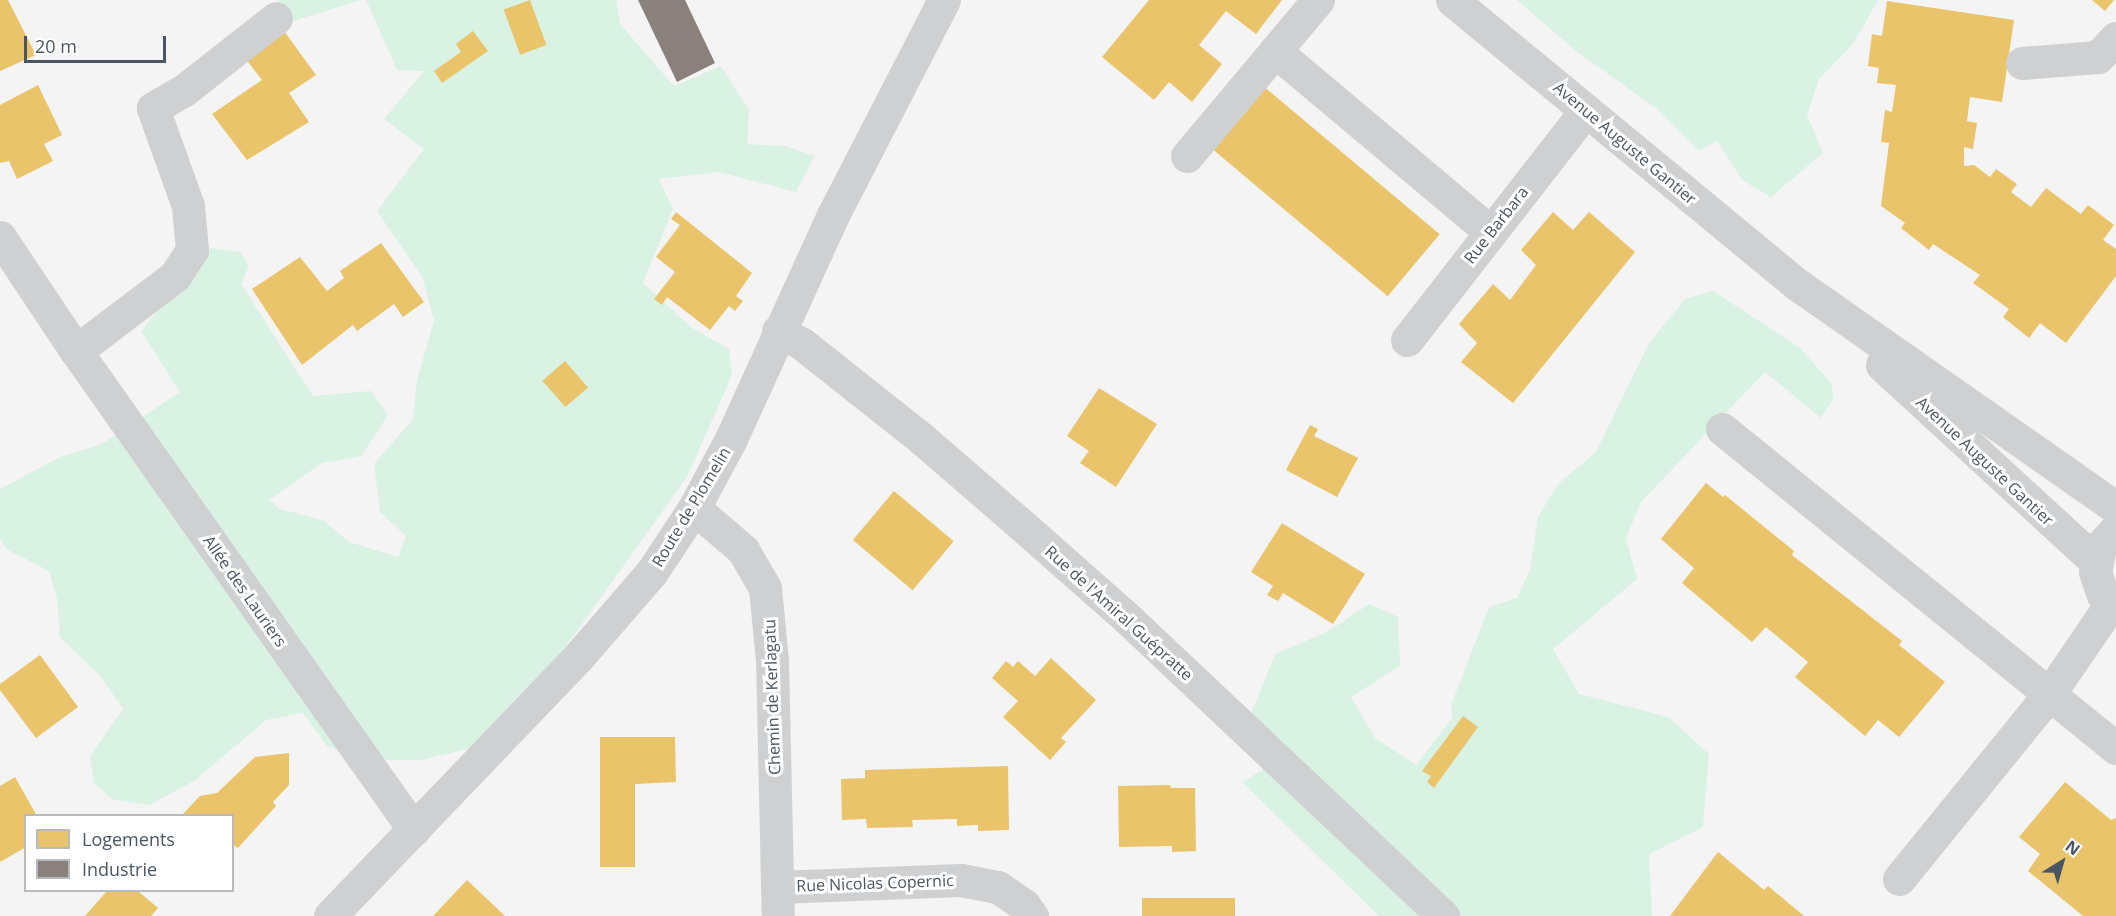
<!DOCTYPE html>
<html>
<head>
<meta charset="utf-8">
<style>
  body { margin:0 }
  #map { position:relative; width:2116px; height:916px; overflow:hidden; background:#f4f4f4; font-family:"Open Sans",sans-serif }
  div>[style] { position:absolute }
  .green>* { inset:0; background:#d9f2e3 }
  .homes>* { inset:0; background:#e9c46a; transform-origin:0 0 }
  .industry>* { inset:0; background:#8a817c }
  .minor>* { height:33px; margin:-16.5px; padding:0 16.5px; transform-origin:16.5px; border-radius:16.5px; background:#ced0d2 }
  span { translate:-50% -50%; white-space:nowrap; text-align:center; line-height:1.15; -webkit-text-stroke:6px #fff; paint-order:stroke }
  .street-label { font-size:16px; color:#4a5661 }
  .legend { position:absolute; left:24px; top:814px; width:210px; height:78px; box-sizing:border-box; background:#fff; border:2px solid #b7bbc0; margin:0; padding:8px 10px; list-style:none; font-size:18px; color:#4a5661 }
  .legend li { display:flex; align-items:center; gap:12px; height:30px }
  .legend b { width:30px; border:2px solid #b7bbc0 }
  .north { position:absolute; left:2032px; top:832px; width:60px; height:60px; -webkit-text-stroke:4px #fff; paint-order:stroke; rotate:37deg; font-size:16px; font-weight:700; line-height:24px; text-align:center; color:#4a5661 }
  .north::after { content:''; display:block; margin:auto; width:21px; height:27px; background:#4a5661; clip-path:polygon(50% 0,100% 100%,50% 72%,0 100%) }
  .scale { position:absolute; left:24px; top:36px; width:142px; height:27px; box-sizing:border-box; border:3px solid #4a5661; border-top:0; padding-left:8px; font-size:18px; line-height:21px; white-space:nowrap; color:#4a5661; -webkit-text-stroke:4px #fff; paint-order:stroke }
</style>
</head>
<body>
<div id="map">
  <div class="green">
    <div style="clip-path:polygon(277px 0,362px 0,293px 21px)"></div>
    <div style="clip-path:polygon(366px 0,616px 0,620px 24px,674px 86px,721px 66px,749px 110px,747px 144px,785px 146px,814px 156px,796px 192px,719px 172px,659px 179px,673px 209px,643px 283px,692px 328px,729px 349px,732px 375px,687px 477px,559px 656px,511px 703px,476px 747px,421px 760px,381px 760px,327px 746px,303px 713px,266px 720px,194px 781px,149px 805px,112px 799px,94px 783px,90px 756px,123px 709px,101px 677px,60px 637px,57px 598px,49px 571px,6px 549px,0 538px,0 489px,60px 457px,102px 444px,180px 392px,141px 331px,211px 248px,240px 252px,249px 266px,241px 284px,313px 396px,371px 391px,388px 415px,361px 456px,322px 463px,269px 500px,280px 509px,323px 520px,349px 542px,398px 557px,406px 536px,380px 512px,374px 464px,413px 419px,417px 380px,434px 321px,423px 278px,377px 211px,424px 149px,384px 119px,424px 71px,397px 70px)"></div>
    <div style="clip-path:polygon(1517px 0,1878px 0,1853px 44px,1819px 79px,1807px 115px,1823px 153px,1771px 197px,1742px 180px,1717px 141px,1699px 151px,1656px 108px,1576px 51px)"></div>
    <div style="clip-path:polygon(1713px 291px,1799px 347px,1832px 384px,1833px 399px,1821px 418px,1765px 372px,1641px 502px,1626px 538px,1637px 579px,1553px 649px,1579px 694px,1668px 717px,1709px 754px,1703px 827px,1649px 854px,1652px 916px,1379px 916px,1242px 782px,1293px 753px,1251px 714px,1275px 654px,1327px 632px,1369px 604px,1398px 617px,1400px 666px,1351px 697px,1375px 738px,1416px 765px,1453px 717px,1451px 705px,1489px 607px,1517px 598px,1530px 569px,1538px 517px,1558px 484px,1596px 452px,1649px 343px,1685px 299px)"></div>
  </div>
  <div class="homes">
    <div style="clip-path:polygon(0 0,8px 0,36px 55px,0 71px)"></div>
    <div style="left:530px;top:0;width:48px;height:28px;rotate:70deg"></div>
    <div style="clip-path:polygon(1149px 0,1282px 0,1256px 34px,1226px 11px,1199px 45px,1222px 64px,1192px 102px,1169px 82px,1154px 100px,1102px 57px)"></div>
    <div style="clip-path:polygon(2092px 0,2114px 0,2105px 11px)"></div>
    <div style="clip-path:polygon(1887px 1px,2014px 20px,2002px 102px,1970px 97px,1967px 121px,1977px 123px,1973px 149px,1964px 147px,1964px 166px,1974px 165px,1990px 177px,1996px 169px,2017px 184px,2011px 192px,2031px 207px,2046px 188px,2081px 214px,2088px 205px,2114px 225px,2103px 240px,2116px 249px,2116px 276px,2066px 343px,2040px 323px,2029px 338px,2003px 317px,2009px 309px,1973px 283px,1980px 275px,1933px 244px,1929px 250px,1901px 228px,1905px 223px,1881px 206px,1889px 143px,1881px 142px,1885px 110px,1892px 112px,1896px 85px,1877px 83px,1879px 68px,1868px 66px,1872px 34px,1882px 36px)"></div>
    <div style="clip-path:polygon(284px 31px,316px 75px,289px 93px,309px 122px,247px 160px,212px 114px,262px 80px,245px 58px)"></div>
    <div style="clip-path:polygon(473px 31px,488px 51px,442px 83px,434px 71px,461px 52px,456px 44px)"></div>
    <div style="clip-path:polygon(38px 85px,62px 135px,44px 144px,53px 161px,17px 179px,9px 161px,0 163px,0 105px)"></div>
    <div style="left:1262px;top:85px;width:232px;height:81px;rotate:40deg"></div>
    <div style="clip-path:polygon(676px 212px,752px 273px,736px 296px,743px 301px,735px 311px,729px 306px,710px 330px,667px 297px,662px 305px,654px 299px,675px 272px,656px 257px,680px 225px,671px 219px)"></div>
    <div style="clip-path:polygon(1553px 212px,1573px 230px,1589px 212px,1635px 252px,1513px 403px,1461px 362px,1477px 343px,1459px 324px,1493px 284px,1510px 300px,1536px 265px,1521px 250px)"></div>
    <div style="clip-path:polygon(381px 243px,424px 302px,403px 317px,394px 304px,357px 331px,353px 325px,302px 365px,252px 289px,300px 257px,327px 291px,344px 278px,340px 271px)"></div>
    <div style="left:565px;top:361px;width:35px;height:30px;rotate:49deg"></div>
    <div style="clip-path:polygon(1099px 388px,1157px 424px,1116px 487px,1080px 463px,1089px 451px,1067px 436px)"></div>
    <div style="clip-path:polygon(1310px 425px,1318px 429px,1314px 436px,1358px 458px,1337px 497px,1286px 470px)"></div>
    <div style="clip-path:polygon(1706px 483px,1723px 497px,1725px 495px,1794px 551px,1792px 555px,1902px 641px,1899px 645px,1945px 682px,1899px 737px,1878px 720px,1865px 736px,1795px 677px,1808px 662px,1766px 627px,1752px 642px,1682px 583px,1694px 568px,1661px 539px)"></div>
    <div style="left:894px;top:491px;width:78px;height:64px;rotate:40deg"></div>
    <div style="clip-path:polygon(1282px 523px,1365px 574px,1333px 624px,1283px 593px,1278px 601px,1267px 595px,1273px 586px,1251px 572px)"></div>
    <div style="clip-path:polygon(40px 655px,78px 707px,36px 738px,0 690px,0 684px)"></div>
    <div style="clip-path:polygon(1051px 658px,1096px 700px,1061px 738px,1066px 742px,1050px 760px,1003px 717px,1018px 701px,992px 678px,1006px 661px,1013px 667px,1018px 661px,1035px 676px)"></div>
    <div style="clip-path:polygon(1463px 716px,1478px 727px,1434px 788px,1427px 782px,1431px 776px,1422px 771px)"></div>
    <div style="clip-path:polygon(600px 737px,675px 737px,676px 782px,635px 784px,635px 867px,600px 867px)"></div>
    <div style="clip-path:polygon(289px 753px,289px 785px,273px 802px,276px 806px,238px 848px,232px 844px,232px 816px,181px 816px,200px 796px,217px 793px,255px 757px)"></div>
    <div style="clip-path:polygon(1008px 766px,1009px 830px,978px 831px,978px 825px,957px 826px,957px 819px,912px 820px,913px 827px,867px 828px,866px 819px,842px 820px,841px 779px,865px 778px,865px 770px)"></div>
    <div style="clip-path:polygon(15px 777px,37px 816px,26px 816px,26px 847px,0 862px,0 786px)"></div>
    <div style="clip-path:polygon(2065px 782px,2111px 820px,2116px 818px,2116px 916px,2083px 916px,2028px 871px,2040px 854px,2019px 837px)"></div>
    <div style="clip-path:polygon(1170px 785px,1171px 788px,1195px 788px,1196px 851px,1172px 852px,1172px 846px,1119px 847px,1118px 786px)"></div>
    <div style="clip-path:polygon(1718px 852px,1764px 890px,1768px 886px,1804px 916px,1670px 916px)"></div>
    <div style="clip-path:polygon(467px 880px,505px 916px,433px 916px)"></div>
    <div style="clip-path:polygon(107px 891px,138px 891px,158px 908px,151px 916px,85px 916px)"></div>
    <div style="left:1235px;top:898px;width:18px;height:93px;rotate:90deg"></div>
  </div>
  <div class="industry">
    <div style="clip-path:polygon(638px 0,685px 0,715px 63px,677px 82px)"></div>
  </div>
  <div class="minor">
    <div style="left:1452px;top:0;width:448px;rotate:39.5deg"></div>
    <div style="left:1798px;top:285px;width:388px;rotate:35deg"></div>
    <div style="left:1275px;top:51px;width:282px;rotate:40deg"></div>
    <div style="left:2022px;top:63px;width:76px;rotate:-4.5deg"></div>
    <div style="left:2098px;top:57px;width:26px;rotate:-47deg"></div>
    <div style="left:1187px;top:156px;width:204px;rotate:-50deg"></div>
    <div style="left:0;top:237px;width:137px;rotate:56.3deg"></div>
    <div style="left:76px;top:351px;width:586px;rotate:54.79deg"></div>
    <div style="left:778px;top:331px;width:26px;rotate:28deg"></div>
    <div style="left:801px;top:343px;width:154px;rotate:38.4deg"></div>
    <div style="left:922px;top:439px;width:125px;rotate:40.8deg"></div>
    <div style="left:1017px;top:521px;width:148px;rotate:41.4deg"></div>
    <div style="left:1128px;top:619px;width:433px;rotate:43.3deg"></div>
    <div style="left:1407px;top:340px;width:291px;rotate:-52.1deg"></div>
    <div style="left:76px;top:351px;width:124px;rotate:-37.1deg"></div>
    <div style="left:175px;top:276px;width:31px;rotate:-57deg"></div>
    <div style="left:192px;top:250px;width:44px;rotate:-95.2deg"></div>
    <div style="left:188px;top:206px;width:104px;rotate:-109.7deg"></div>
    <div style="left:153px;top:108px;width:34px;rotate:-30deg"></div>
    <div style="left:183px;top:91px;width:118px;rotate:-38.1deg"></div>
    <div style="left:1882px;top:365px;width:289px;rotate:42.6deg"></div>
    <div style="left:1722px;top:429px;width:507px;rotate:39deg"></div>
    <div style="left:694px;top:508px;width:65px;rotate:40.6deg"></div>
    <div style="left:743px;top:550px;width:44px;rotate:59.9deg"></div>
    <div style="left:765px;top:588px;width:73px;rotate:84.5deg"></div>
    <div style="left:772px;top:661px;width:255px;rotate:88.7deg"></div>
    <div style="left:2116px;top:529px;width:24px;rotate:132deg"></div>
    <div style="left:2100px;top:547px;width:25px;rotate:101deg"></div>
    <div style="left:2095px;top:572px;width:24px;rotate:71deg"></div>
    <div style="left:2103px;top:595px;width:18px;rotate:43deg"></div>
    <div style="left:1899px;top:879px;width:240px;rotate:-50.9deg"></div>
    <div style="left:2050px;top:693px;width:108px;rotate:-55.6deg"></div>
    <div style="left:777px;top:887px;width:184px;rotate:-2.2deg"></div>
    <div style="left:961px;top:880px;width:38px;rotate:11deg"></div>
    <div style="left:998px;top:887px;width:32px;rotate:35deg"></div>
    <div style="left:1024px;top:905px;width:14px;rotate:54deg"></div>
    <div style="left:330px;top:916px;width:361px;rotate:-46.2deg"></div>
    <div style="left:580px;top:655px;width:110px;rotate:-49.1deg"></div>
    <div style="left:652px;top:572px;width:77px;rotate:-56.7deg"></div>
    <div style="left:694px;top:508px;width:76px;rotate:-61.8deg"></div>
    <div style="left:730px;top:441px;width:248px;rotate:-65.5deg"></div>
    <div style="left:833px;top:215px;width:242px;rotate:-62.7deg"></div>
  </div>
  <div class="street-label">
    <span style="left:1625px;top:143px;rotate:40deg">Avenue Auguste Gantier</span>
    <span style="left:1496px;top:225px;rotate:-52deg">Rue Barbara</span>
    <span style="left:1985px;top:461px;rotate:43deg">Avenue Auguste Gantier</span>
    <span style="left:691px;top:507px;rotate:-59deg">Route de Plomelin</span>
    <span style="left:245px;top:591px;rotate:55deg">Allée des Lauriers</span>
    <span style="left:1119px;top:613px;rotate:42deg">Rue de l'Amiral Guépratte</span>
    <span style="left:772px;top:697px;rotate:-92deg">Chemin de Kerlagatu</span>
    <span style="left:875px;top:883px;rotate:-2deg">Rue Nicolas Copernic</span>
  </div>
  <ul class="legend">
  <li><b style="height:16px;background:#e9c46a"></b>Logements</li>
  <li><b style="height:16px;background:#8a817c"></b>Industrie</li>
  </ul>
  <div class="north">N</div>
  <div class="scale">20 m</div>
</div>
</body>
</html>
